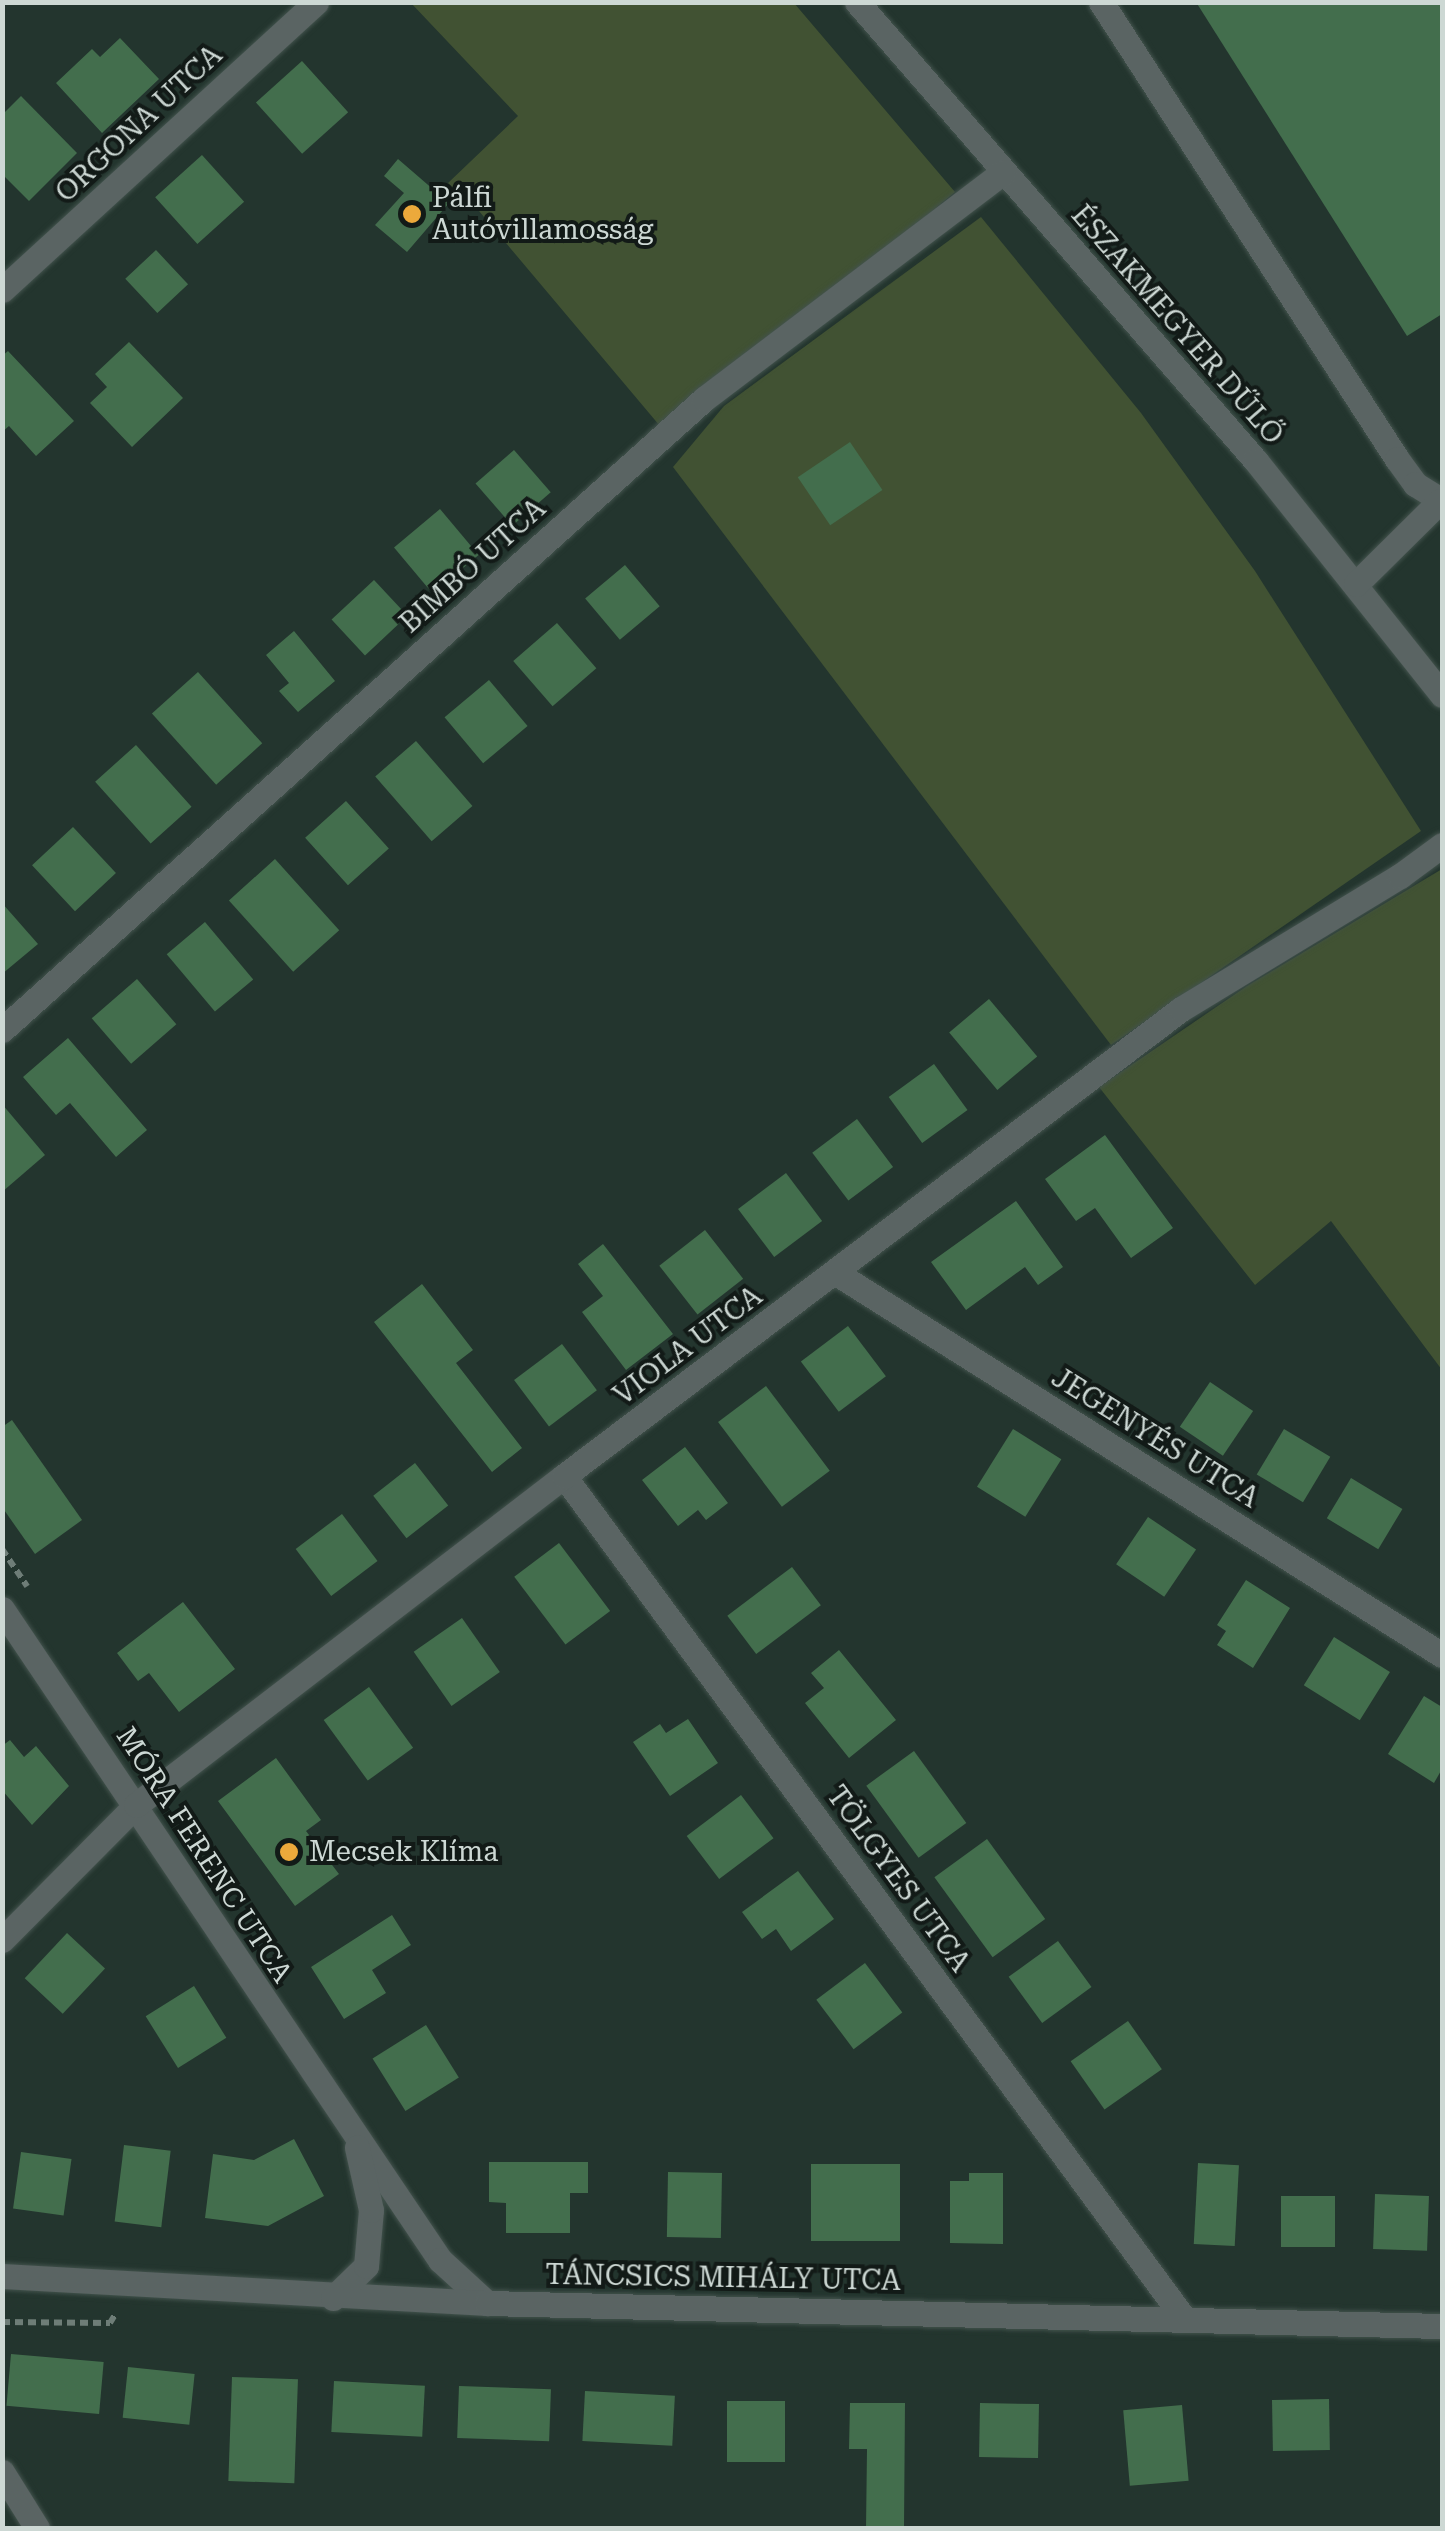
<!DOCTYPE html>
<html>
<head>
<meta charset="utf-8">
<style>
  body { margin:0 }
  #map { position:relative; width:1445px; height:2531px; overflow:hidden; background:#23352e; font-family:"Roboto Serif",serif }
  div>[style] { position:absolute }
  .green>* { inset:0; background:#415233 }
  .building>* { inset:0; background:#436e4d; transform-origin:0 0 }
  .path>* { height:6px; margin-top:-3px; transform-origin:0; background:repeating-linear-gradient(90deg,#6e7d77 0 8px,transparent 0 13px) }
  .roads { filter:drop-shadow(0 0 2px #42524c) drop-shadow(0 0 2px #42524c) }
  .minor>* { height:25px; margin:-12.5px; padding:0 12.5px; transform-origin:12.5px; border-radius:12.5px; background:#5a6463 }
  .dots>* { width:28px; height:28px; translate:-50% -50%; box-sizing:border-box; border:5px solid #121a17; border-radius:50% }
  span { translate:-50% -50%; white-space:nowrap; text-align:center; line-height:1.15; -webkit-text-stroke:8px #121a17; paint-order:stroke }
  .street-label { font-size:28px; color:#cdd8d4 }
  .poi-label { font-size:28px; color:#cdd8d4 }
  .left { translate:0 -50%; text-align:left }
  .frame { position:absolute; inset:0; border:5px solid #cdd8d4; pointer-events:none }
</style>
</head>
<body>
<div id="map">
  <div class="green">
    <div style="clip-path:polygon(411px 3px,794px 3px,955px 192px,665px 432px,479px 211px,448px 183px,518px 116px)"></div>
    <div style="clip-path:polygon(981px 217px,1141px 413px,1255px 571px,1421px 831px,1111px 1045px,673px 467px,724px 406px)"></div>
    <div style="clip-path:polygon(1442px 869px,1442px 1370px,1331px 1221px,1255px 1285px,1099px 1087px,1247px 986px)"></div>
  </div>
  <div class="building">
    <div style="clip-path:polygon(1196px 2px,1442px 2px,1442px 314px,1407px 336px)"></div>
    <div style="clip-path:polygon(120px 38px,159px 79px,102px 133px,56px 83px,92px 49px,100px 57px)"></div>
    <div style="left:302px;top:61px;width:69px;height:62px;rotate:48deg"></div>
    <div style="clip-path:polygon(21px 96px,77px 153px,29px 201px,2px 174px,2px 115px)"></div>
    <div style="left:202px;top:155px;width:63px;height:63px;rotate:48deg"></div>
    <div style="clip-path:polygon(398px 159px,449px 203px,407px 252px,375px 225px,404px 193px,384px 176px)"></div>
    <div style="left:156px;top:250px;width:47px;height:42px;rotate:47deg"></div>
    <div style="clip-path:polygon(129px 342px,183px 398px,132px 447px,90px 403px,107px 387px,95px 374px)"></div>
    <div style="clip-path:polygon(8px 351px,74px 421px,36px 456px,9px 426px,2px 432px,2px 356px)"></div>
    <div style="left:850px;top:442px;width:58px;height:63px;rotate:56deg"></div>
    <div style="left:514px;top:450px;width:56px;height:51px;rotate:49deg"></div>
    <div style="left:440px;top:509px;width:60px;height:60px;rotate:50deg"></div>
    <div style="left:625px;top:565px;width:54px;height:52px;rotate:50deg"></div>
    <div style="left:374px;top:580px;width:49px;height:58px;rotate:47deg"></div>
    <div style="left:557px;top:623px;width:60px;height:58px;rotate:49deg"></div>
    <div style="clip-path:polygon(294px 631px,335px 681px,298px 712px,279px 691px,289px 683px,266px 655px)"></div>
    <div style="left:198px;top:672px;width:96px;height:62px;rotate:48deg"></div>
    <div style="left:489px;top:680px;width:60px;height:58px;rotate:50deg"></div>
    <div style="left:416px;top:741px;width:86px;height:54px;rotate:49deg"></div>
    <div style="left:136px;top:745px;width:83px;height:55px;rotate:48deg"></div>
    <div style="left:346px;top:801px;width:64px;height:55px;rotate:48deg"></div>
    <div style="left:73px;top:827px;width:63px;height:56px;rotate:47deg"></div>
    <div style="left:275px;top:859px;width:96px;height:62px;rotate:48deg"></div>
    <div style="clip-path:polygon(2px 903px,38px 944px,2px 974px)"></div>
    <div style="left:205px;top:922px;width:75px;height:50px;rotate:50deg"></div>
    <div style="left:137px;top:979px;width:60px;height:60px;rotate:49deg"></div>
    <div style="left:989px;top:999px;width:75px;height:52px;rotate:50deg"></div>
    <div style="clip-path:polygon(68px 1038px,147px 1130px,116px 1157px,70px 1103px,56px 1115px,23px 1077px)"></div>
    <div style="left:934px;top:1064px;width:57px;height:56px;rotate:54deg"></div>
    <div style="clip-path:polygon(2px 1104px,45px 1155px,2px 1192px)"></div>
    <div style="left:857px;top:1119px;width:60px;height:56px;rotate:53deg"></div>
    <div style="clip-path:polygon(1105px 1135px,1173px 1228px,1131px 1258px,1095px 1208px,1076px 1221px,1045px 1179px)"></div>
    <div style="left:786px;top:1173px;width:60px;height:60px;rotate:53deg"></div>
    <div style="clip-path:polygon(1016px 1201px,1063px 1267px,1038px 1285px,1025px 1267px,966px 1310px,931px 1262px)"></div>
    <div style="left:705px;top:1230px;width:62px;height:58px;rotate:52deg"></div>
    <div style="clip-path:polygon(603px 1244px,673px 1334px,626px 1370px,582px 1312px,603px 1296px,578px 1264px)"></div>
    <div style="clip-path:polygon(422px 1284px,473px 1350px,456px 1363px,522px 1448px,492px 1472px,374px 1322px)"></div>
    <div style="left:848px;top:1326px;width:63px;height:59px;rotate:53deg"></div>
    <div style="left:562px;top:1344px;width:58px;height:60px;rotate:53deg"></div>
    <div style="left:1210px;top:1382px;width:52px;height:54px;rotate:34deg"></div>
    <div style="left:766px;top:1386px;width:106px;height:60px;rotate:53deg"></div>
    <div style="clip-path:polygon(12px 1420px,82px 1520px,35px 1554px,2px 1507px,2px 1427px)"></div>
    <div style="left:1013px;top:1429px;width:57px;height:68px;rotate:32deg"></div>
    <div style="left:1284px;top:1429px;width:54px;height:53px;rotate:31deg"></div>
    <div style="clip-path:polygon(685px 1447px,728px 1503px,706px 1520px,698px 1510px,678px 1526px,642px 1480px)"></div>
    <div style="left:415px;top:1463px;width:54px;height:53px;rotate:52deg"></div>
    <div style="left:1351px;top:1478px;width:60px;height:47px;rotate:31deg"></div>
    <div style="left:342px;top:1514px;width:59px;height:58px;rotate:53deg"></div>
    <div style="left:1148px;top:1517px;width:58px;height:57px;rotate:34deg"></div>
    <div style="left:559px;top:1543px;width:85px;height:56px;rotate:53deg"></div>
    <div style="left:792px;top:1567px;width:48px;height:81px;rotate:53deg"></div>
    <div style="clip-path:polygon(1246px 1580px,1290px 1608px,1253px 1668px,1217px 1645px,1226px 1631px,1217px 1625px)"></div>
    <div style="clip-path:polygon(183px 1602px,235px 1669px,179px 1712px,149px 1673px,138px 1681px,117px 1653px)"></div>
    <div style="left:462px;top:1618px;width:66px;height:59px;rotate:55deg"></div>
    <div style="left:1334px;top:1637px;width:66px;height:57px;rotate:32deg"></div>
    <div style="clip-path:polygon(839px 1650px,896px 1720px,849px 1758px,805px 1703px,824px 1688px,811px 1673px)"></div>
    <div style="left:369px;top:1687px;width:75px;height:56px;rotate:54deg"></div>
    <div style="clip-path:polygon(1424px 1696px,1442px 1707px,1442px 1769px,1434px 1783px,1388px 1754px)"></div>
    <div style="clip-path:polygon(688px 1719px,718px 1763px,670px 1796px,633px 1742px,660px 1724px,666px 1733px)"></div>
    <div style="clip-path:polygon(10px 1740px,24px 1757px,36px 1746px,69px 1786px,32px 1825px,2px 1790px,2px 1746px)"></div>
    <div style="left:914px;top:1751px;width:89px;height:59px;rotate:54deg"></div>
    <div style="clip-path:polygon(276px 1758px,321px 1820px,306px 1831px,339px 1874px,295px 1906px,218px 1801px)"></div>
    <div style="left:741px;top:1795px;width:54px;height:68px;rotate:53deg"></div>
    <div style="left:987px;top:1839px;width:99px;height:65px;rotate:54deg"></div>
    <div style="clip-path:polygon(798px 1871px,834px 1919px,791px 1951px,776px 1929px,762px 1939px,742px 1912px)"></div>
    <div style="clip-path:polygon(392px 1915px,411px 1945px,372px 1970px,386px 1993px,344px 2019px,311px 1967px)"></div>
    <div style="left:67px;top:1933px;width:52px;height:62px;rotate:43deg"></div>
    <div style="left:1058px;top:1941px;width:57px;height:61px;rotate:54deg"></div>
    <div style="left:865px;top:1963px;width:62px;height:61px;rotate:53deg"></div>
    <div style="left:194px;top:1986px;width:61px;height:57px;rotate:58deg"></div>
    <div style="left:1128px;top:2021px;width:59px;height:70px;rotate:55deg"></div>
    <div style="left:426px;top:2025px;width:62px;height:63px;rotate:58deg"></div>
    <div style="clip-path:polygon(294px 2139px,324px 2196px,268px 2226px,205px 2218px,213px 2154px,254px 2160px)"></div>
    <div style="left:124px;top:2145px;width:47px;height:77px;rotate:7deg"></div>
    <div style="left:21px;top:2152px;width:51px;height:57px;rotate:8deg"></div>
    <div style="clip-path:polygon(489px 2162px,588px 2162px,588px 2193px,570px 2193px,570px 2233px,506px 2233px,506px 2203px,489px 2202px)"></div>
    <div style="left:1198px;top:2163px;width:41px;height:81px;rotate:3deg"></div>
    <div style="left:811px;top:2164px;width:89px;height:77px"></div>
    <div style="left:668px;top:2172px;width:54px;height:65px;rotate:1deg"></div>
    <div style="clip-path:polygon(969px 2173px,1003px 2173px,1003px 2244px,950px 2243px,950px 2181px,969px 2181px)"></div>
    <div style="left:1375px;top:2194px;width:54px;height:55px;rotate:2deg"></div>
    <div style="left:1281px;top:2196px;width:54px;height:51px"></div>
    <div style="left:11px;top:2354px;width:93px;height:52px;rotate:5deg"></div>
    <div style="left:128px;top:2367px;width:67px;height:51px;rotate:6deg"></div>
    <div style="left:232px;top:2377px;width:66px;height:104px;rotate:2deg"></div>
    <div style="left:334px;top:2381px;width:91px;height:51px;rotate:3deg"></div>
    <div style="left:459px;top:2386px;width:92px;height:52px;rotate:2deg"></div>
    <div style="left:585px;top:2391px;width:90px;height:50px;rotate:3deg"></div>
    <div style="left:1329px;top:2399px;width:51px;height:57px;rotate:89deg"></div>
    <div style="left:727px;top:2401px;width:58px;height:61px"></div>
    <div style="clip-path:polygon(850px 2403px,905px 2403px,904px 2528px,866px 2528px,867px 2449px,849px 2449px)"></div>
    <div style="left:980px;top:2403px;width:59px;height:54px;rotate:1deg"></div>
    <div style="left:1182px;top:2405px;width:76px;height:59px;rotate:85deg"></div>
  </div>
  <div class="path">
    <div style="left:2px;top:1549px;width:45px;rotate:56deg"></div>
    <div style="left:2px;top:2322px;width:108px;rotate:0.5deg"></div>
    <div style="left:110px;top:2323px;width:12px;rotate:-59deg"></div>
  </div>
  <div class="roads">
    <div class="minor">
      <div style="left:857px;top:2px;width:608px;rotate:49deg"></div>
      <div style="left:1256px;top:461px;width:299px;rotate:51.5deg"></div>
      <div style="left:1101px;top:2px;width:544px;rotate:57.07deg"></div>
      <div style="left:1397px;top:459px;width:31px;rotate:54deg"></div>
      <div style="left:1415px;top:484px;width:32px;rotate:32deg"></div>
      <div style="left:2px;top:290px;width:426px;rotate:-42.5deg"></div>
      <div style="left:1356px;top:584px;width:118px;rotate:-44.7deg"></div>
      <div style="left:2px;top:1030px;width:944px;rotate:-41.95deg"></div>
      <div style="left:704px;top:399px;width:375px;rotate:-37.2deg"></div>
      <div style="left:836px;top:1273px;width:716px;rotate:32.23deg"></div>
      <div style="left:564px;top:1476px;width:1044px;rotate:53.65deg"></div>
      <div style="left:2px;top:1609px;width:785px;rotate:56.07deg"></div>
      <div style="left:440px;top:2260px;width:64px;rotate:42.5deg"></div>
      <div style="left:2px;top:1940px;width:190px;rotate:-45.2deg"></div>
      <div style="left:136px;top:1805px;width:540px;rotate:-37.55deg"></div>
      <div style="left:564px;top:1476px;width:774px;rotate:-37.12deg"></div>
      <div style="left:1181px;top:1009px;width:256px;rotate:-31.3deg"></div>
      <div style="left:1400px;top:876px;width:52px;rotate:-36.4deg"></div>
      <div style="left:2px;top:2276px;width:486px;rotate:3.2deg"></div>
      <div style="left:487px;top:2303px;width:955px;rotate:1.38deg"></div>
      <div style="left:333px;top:2298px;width:46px;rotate:-44.1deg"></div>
      <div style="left:366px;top:2266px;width:56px;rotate:-84.9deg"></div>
      <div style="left:371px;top:2210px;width:64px;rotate:-102.7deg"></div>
      <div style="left:2px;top:2472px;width:66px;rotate:58deg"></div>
    </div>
  </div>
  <div class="dots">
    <div style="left:412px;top:214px;background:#eca93b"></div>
    <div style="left:289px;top:1852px;background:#eca93b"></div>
  </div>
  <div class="street-label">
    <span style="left:139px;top:124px;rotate:-43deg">ORGONA UTCA</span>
    <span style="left:1177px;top:325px;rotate:49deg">ÉSZAKMEGYER DŰLŐ</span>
    <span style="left:473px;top:566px;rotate:-42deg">BIMBÓ UTCA</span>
    <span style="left:688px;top:1346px;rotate:-37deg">VIOLA UTCA</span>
    <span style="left:1155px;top:1438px;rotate:32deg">JEGENYÉS UTCA</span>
    <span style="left:204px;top:1855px;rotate:57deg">MÓRA FERENC UTCA</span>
    <span style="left:898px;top:1879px;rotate:54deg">TÖLGYES UTCA</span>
    <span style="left:723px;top:2278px;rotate:1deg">TÁNCSICS MIHÁLY UTCA</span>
  </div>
  <div class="poi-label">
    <span class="left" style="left:432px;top:214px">Pálfi<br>Autóvillamosság</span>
    <span class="left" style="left:309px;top:1852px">Mecsek Klíma</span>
  </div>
  <div class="frame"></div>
</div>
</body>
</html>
